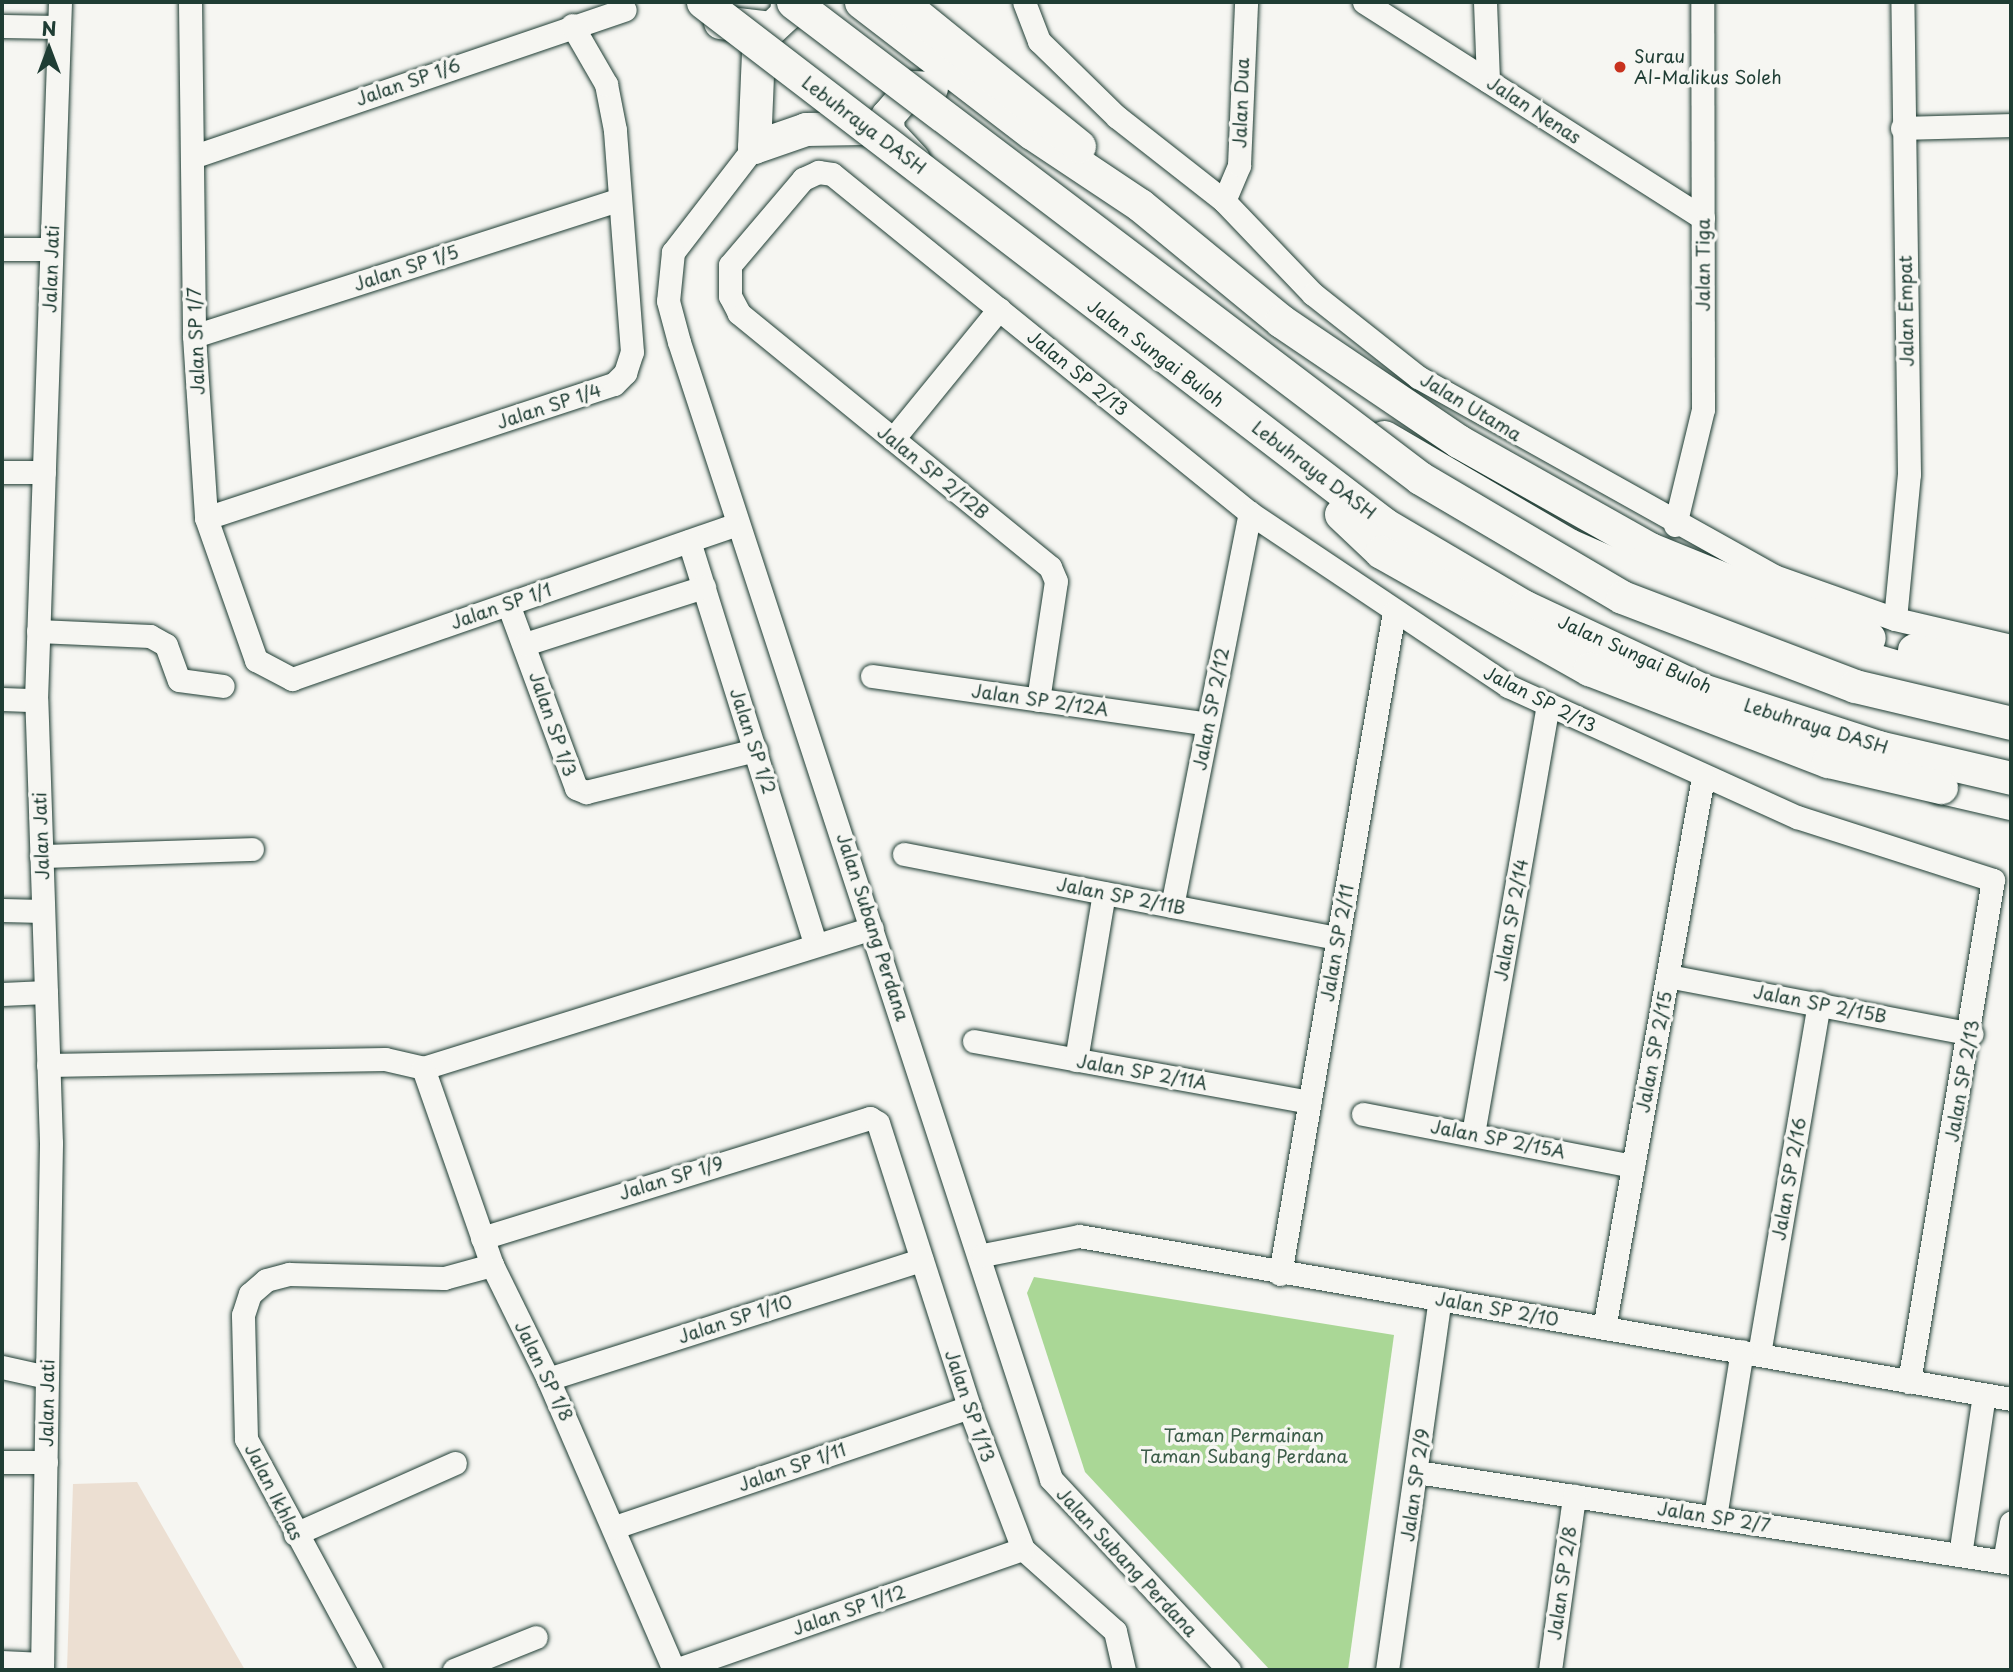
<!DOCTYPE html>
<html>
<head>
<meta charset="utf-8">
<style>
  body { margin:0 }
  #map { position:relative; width:2013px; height:1672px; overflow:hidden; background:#f6f6f2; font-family:"Playpen Sans",sans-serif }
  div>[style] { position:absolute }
  .built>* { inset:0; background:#ecdfd2 }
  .green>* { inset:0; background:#aad796 }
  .roads { filter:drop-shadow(0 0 2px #1f3d34) drop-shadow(0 0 2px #1f3d34) }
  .minor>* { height:23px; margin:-11.5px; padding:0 11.5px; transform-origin:11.5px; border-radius:11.5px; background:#f6f6f2 }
  .highway>* { height:33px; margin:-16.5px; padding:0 16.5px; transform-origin:16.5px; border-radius:16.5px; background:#f6f6f2 }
  .bridges { filter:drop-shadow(0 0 2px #1f3d34) drop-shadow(0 0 2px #1f3d34) }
  .highway-bridge>* { height:33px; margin:-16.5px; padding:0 16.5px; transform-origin:16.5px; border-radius:16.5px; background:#f6f6f2 }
  .dots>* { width:19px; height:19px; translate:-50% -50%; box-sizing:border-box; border:4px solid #f6f6f2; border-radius:50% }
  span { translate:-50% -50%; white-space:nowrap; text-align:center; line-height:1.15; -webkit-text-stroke:7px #f6f6f2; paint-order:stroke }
  .poi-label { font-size:18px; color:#1f3d34 }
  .left { translate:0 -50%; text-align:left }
  .street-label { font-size:18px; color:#1f3d34 }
  .park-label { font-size:18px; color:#3b5c48 }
  .frame { position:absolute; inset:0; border:4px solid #1f3d34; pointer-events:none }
  .north { position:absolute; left:14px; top:14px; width:70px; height:70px; -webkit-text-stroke:5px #f6f6f2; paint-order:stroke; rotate:0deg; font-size:19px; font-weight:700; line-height:28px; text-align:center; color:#1f3d34 }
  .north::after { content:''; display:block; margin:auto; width:24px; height:32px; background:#1f3d34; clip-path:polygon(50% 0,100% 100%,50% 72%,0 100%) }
</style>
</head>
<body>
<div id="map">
  <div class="built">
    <div style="clip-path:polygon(137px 1482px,245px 1670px,67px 1670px,73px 1484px)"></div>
  </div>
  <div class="green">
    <div style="clip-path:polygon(1034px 1277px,1394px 1335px,1348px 1670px,1270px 1670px,1085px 1472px,1027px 1293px)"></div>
  </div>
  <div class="roads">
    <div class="minor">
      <div style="left:190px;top:2px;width:334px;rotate:89.3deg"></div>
      <div style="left:194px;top:336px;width:182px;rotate:86.2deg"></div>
      <div style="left:206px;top:518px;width:151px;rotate:70.6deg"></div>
      <div style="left:256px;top:660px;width:41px;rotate:27.8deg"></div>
      <div style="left:292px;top:679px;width:472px;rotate:-19.2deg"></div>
      <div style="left:1024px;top:2px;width:42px;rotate:69deg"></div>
      <div style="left:1039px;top:41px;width:109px;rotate:44.3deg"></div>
      <div style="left:1117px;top:117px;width:136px;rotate:38.1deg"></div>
      <div style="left:1224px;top:201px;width:129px;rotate:46.3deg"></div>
      <div style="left:1313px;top:294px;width:134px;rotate:38.3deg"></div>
      <div style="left:1418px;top:377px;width:408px;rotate:29.2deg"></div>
      <div style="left:1774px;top:576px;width:128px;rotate:19.6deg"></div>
      <div style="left:1895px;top:619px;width:119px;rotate:13.1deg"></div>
      <div style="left:1364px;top:2px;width:402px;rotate:32.5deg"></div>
      <div style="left:1485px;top:2px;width:79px;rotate:87.8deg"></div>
      <div style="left:2px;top:26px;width:57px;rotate:1deg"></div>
      <div style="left:1902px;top:128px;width:109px;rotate:-1.6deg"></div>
      <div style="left:754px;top:147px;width:133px;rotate:127.6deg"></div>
      <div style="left:673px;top:252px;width:49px;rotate:95.8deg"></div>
      <div style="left:668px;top:301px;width:42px;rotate:75deg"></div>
      <div style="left:679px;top:342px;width:1196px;rotate:71.88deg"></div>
      <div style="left:1051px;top:1479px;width:261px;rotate:47deg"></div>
      <div style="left:192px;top:157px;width:457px;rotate:-18.8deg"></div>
      <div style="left:1224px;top:201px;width:39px;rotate:-67deg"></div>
      <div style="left:1239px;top:165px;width:163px;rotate:-87.5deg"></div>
      <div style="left:2px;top:249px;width:49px"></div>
      <div style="left:194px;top:336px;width:444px;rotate:-17.8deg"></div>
      <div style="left:893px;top:439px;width:168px;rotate:-50.8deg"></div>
      <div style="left:2px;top:472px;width:42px"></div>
      <div style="left:206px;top:518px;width:429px;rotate:-18.2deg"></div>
      <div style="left:614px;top:384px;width:16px;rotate:-45deg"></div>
      <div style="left:625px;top:373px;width:22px;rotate:-72deg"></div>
      <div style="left:632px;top:352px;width:223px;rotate:-94.4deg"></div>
      <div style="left:615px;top:130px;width:47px;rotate:-101.1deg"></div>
      <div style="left:606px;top:84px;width:68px;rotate:-120deg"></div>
      <div style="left:1675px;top:525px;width:119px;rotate:-76.4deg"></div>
      <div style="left:1703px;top:409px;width:407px;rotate:-90.1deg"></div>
      <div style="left:689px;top:541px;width:420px;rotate:72.6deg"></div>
      <div style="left:508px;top:604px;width:196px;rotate:69.7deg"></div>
      <div style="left:576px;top:788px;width:11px;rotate:22deg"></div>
      <div style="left:586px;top:792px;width:175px;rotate:-13.9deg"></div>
      <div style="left:1895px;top:619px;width:146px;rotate:-84.5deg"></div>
      <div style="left:1909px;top:474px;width:472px;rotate:-90.8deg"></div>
      <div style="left:38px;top:631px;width:112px;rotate:2.6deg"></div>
      <div style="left:150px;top:636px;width:18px;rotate:29deg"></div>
      <div style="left:166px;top:645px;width:37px;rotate:70deg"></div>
      <div style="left:179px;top:680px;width:44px;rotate:7.8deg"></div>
      <div style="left:525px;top:644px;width:188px;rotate:-17.7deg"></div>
      <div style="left:872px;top:676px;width:339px;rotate:8.1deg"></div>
      <div style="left:2px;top:699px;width:34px;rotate:2deg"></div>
      <div style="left:1038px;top:700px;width:120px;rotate:-81.4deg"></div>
      <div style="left:1056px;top:581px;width:15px;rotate:-113deg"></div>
      <div style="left:1050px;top:567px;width:402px;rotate:-140.8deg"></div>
      <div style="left:739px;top:313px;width:19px;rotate:-118deg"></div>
      <div style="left:730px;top:296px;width:31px;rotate:-90deg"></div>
      <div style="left:730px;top:265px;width:113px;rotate:-49.7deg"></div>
      <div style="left:803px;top:179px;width:17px;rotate:-25deg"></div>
      <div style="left:818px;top:172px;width:14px;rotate:8deg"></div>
      <div style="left:832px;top:174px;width:538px;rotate:39.04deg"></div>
      <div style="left:1250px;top:513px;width:311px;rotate:33.8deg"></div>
      <div style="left:1508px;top:686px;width:317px;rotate:24.4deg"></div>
      <div style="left:1797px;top:817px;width:206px;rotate:17.8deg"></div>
      <div style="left:1993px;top:880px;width:509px;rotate:99.5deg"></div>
      <div style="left:904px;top:854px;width:442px;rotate:11deg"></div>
      <div style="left:41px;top:856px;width:211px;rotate:-1.9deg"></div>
      <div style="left:1172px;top:906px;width:401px;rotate:-78.8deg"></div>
      <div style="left:2px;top:910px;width:41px;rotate:1.4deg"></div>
      <div style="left:1668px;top:976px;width:309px;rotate:10.8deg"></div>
      <div style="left:2px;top:994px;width:44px;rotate:-2.6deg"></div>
      <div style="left:974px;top:1041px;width:341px;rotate:10.3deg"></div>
      <div style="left:1076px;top:1060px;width:169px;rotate:-80.5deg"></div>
      <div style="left:48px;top:1065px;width:337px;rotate:-1deg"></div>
      <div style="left:385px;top:1059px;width:39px;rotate:13deg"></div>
      <div style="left:423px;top:1068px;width:470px;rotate:-17.3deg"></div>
      <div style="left:423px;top:1068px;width:209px;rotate:70.7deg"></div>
      <div style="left:492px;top:1265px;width:127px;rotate:63.8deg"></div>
      <div style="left:548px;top:1379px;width:317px;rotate:66.6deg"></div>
      <div style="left:1363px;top:1114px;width:275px;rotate:10.9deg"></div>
      <div style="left:1473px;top:1134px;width:435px;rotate:-80.1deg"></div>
      <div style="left:482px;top:1238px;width:406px;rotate:-17.2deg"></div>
      <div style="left:870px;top:1118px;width:9px;rotate:32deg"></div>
      <div style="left:878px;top:1123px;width:298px;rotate:72.2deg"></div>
      <div style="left:969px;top:1407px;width:152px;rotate:69.2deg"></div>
      <div style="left:1023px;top:1549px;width:123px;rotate:41.7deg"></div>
      <div style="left:1115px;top:1631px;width:40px;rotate:77deg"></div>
      <div style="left:983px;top:1255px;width:98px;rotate:-11.2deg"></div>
      <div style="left:1079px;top:1236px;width:946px;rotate:9.92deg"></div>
      <div style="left:1280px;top:1274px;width:672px;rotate:-80.23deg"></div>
      <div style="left:1604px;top:1328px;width:560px;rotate:-79.81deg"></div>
      <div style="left:1759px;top:1354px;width:356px;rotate:-80.3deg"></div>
      <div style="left:2px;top:1367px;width:46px;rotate:12.5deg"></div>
      <div style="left:548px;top:1379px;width:392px;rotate:-17.7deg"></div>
      <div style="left:2px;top:1462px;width:44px"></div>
      <div style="left:1417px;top:1472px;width:601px;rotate:8.71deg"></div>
      <div style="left:1715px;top:1517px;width:168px;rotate:-80.8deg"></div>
      <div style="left:615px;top:1527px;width:374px;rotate:-18.7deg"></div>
      <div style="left:295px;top:1534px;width:175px;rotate:-23.9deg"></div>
      <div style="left:1960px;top:1555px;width:162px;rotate:-81.5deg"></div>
      <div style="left:2004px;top:1562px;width:40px;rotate:-80deg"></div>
      <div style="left:2px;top:1662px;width:40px;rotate:2.9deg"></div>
      <div style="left:42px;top:1670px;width:527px;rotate:-89.02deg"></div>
      <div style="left:51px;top:1143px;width:443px;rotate:-91.9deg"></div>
      <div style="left:36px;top:700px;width:698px;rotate:-88.03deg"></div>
      <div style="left:371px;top:1670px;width:263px;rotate:-118.4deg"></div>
      <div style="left:246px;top:1439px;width:124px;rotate:-91.4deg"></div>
      <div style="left:243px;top:1315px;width:22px;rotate:-72deg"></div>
      <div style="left:250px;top:1294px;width:21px;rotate:-41deg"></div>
      <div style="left:266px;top:1280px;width:24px;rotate:-15deg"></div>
      <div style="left:289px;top:1274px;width:155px;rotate:1.5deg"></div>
      <div style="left:444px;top:1278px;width:50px;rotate:-15.2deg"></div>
      <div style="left:454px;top:1670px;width:88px;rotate:-21.9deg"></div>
      <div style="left:675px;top:1670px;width:368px;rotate:-19.2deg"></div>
      <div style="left:1387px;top:1670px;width:375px;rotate:-81.9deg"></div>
      <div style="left:1550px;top:1670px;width:176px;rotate:-82.1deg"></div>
    </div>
    <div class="highway">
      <div style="left:861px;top:2px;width:215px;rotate:37.5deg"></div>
      <div style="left:1032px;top:133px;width:130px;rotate:33.7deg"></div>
      <div style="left:1140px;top:205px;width:183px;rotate:39.4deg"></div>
      <div style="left:1281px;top:321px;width:214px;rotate:34.1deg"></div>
      <div style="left:1458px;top:441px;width:220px;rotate:29.4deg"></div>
      <div style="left:1650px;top:549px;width:236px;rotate:22.1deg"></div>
      <div style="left:901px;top:2px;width:229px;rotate:39deg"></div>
      <div style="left:720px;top:22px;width:51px;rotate:6.7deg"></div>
      <div style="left:771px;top:28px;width:21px;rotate:-43deg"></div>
      <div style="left:786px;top:14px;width:12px;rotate:-85deg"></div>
      <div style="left:758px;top:52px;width:95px;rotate:92.4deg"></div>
      <div style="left:754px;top:147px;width:55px;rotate:-19.1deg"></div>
      <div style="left:806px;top:129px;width:56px;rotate:-1deg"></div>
      <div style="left:913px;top:159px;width:37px;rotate:-133deg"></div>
      <div style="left:888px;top:132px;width:16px;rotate:-94deg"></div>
      <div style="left:887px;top:116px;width:38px;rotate:-49deg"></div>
      <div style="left:912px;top:87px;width:19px;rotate:3deg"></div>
      <div style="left:1384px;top:437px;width:214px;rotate:30.3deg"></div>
      <div style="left:1569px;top:545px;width:194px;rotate:23.7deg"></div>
      <div style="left:1747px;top:623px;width:275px;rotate:16.3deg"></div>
      <div style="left:1914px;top:650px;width:100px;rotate:13.3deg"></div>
      <div style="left:1941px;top:787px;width:72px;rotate:12.9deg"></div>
    </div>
  </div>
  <div class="bridges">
    <div class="highway-bridge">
      <div style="left:703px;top:2px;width:858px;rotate:37.47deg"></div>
      <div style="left:1384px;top:524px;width:164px;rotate:30.5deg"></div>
      <div style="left:1525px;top:607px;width:195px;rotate:25.1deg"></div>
      <div style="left:1702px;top:690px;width:185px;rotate:17.9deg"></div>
      <div style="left:1878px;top:747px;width:137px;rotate:13.1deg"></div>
      <div style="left:793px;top:2px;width:787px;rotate:37.2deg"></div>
      <div style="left:1420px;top:478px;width:234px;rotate:30.5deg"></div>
      <div style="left:1622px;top:597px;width:249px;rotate:20.9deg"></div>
      <div style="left:1855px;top:686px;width:160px;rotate:13.3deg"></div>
      <div style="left:1341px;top:514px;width:55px;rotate:43.5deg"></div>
      <div style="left:1381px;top:552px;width:239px;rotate:29.4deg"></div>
      <div style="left:1589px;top:669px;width:256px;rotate:21.1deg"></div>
      <div style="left:1828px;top:761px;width:116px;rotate:13deg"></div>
    </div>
  </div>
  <div class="dots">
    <div style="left:1620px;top:67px;background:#c8321e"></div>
  </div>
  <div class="poi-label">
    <span class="left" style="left:1634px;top:67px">Surau<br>Al-Malikus Soleh</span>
  </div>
  <div class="street-label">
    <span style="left:408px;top:82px;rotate:-19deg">Jalan SP 1/6</span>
    <span style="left:1241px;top:103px;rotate:-88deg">Jalan Dua</span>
    <span style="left:1534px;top:110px;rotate:33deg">Jalan Nenas</span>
    <span style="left:864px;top:125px;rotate:37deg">Lebuhraya DASH</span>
    <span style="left:1703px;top:265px;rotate:-90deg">Jalan Tiga</span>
    <span style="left:406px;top:268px;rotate:-18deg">Jalan SP 1/5</span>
    <span style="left:51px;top:269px;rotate:-88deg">Jalan Jati</span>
    <span style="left:1906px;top:311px;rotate:-91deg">Jalan Empat</span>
    <span style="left:196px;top:341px;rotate:-92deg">Jalan SP 1/7</span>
    <span style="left:1156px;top:353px;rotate:37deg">Jalan Sungai Buloh</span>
    <span style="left:1078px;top:373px;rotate:39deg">Jalan SP 2/13</span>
    <span style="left:549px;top:406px;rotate:-18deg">Jalan SP 1/4</span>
    <span style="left:1471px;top:407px;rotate:31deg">Jalan Utama</span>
    <span style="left:1314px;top:470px;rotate:37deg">Lebuhraya DASH</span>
    <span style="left:933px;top:472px;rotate:39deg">Jalan SP 2/12B</span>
    <span style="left:501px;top:606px;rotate:-19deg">Jalan SP 1/1</span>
    <span style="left:1635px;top:654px;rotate:24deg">Jalan Sungai Buloh</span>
    <span style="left:1540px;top:699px;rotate:27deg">Jalan SP 2/13</span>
    <span style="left:1040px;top:700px;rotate:8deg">Jalan SP 2/12A</span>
    <span style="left:1211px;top:709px;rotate:-79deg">Jalan SP 2/12</span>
    <span style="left:553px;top:724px;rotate:71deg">Jalan SP 1/3</span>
    <span style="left:1816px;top:726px;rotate:17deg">Lebuhraya DASH</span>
    <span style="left:753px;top:741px;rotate:72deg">Jalan SP 1/2</span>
    <span style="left:41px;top:836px;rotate:-92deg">Jalan Jati</span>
    <span style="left:1121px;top:896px;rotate:11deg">Jalan SP 2/11B</span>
    <span style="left:1511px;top:920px;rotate:-80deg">Jalan SP 2/14</span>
    <span style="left:873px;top:927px;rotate:72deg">Jalan Subang Perdana</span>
    <span style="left:1337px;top:943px;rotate:-80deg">Jalan SP 2/11</span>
    <span style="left:1820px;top:1004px;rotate:11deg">Jalan SP 2/15B</span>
    <span style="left:1654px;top:1052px;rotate:-79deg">Jalan SP 2/15</span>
    <span style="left:1142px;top:1072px;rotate:10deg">Jalan SP 2/11A</span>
    <span style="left:1962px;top:1081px;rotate:-80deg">Jalan SP 2/13</span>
    <span style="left:1498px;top:1139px;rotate:11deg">Jalan SP 2/15A</span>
    <span style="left:671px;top:1178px;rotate:-17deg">Jalan SP 1/9</span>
    <span style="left:1789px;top:1179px;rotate:-80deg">Jalan SP 2/16</span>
    <span style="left:1497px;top:1309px;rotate:10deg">Jalan SP 2/10</span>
    <span style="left:735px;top:1319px;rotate:-18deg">Jalan SP 1/10</span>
    <span style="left:544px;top:1371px;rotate:64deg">Jalan SP 1/8</span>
    <span style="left:47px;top:1403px;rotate:-89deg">Jalan Jati</span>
    <span style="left:970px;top:1406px;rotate:71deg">Jalan SP 1/13</span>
    <span style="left:792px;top:1467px;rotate:-19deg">Jalan SP 1/11</span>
    <span style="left:1415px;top:1485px;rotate:-82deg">Jalan SP 2/9</span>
    <span style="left:274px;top:1492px;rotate:63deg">Jalan Ikhlas</span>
    <span style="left:1714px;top:1517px;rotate:9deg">Jalan SP 2/7</span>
    <span style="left:1127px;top:1562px;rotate:47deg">Jalan Subang Perdana</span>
    <span style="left:1562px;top:1583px;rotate:-82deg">Jalan SP 2/8</span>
    <span style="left:849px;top:1610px;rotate:-19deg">Jalan SP 1/12</span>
  </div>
  <div class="park-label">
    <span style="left:1244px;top:1446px">Taman Permainan<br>Taman Subang Perdana</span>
  </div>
  <div class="frame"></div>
  <div class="north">N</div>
</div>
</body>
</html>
